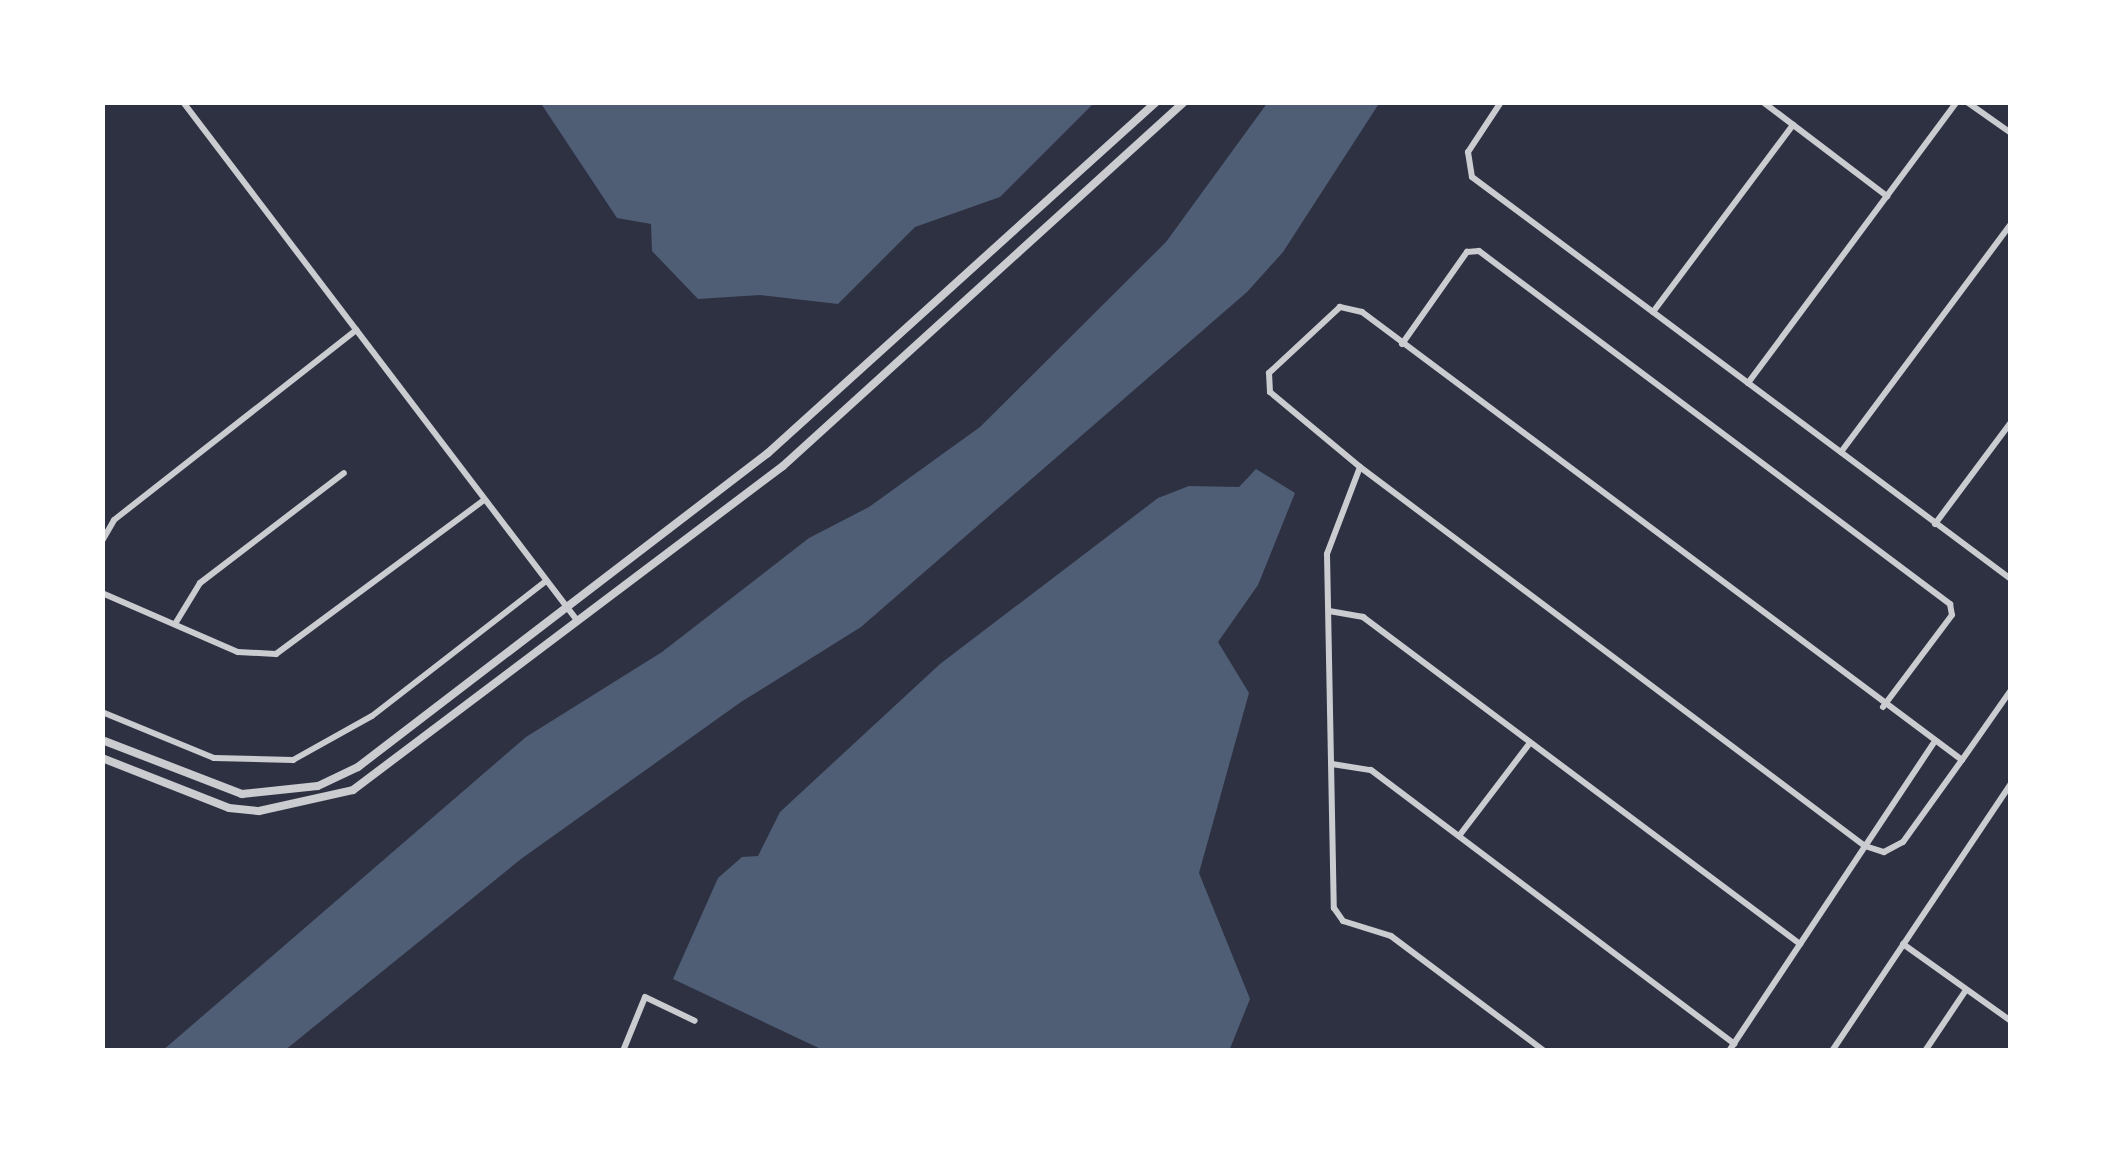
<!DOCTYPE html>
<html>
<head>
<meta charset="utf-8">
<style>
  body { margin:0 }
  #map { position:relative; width:2113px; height:1153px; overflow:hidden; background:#2d3142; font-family:Mulish,sans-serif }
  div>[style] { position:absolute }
  .water>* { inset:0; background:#4f5d75 }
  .minor>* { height:6px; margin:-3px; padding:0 3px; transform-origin:3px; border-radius:3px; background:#caccd0 }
  .tertiary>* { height:8px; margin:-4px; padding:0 4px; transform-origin:4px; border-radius:4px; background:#caccd0 }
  span { translate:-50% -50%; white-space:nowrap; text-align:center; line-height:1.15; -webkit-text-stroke:12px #fff; paint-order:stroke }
  .frame { position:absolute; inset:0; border:105px solid #fff; pointer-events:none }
</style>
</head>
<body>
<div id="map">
  <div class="water">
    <div style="clip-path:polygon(540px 102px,1095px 102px,1000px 197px,915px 227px,838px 304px,760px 295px,698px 299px,652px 251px,651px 224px,617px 218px)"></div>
    <div style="clip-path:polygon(1268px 102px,1380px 102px,1283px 252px,1247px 292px,861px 627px,741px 702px,521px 859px,284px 1051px,162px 1051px,526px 737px,662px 652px,809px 538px,869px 507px,980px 427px,1166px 242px)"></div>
    <div style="clip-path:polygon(1256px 469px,1295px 493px,1258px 585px,1218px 642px,1249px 693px,1199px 873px,1250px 999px,1229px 1051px,825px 1051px,673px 979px,718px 878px,742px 857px,758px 856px,780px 812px,940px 664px,1158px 498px,1189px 486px,1239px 487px)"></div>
  </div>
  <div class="minor">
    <div style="left:102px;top:102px;width:1px"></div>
    <div style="left:183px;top:102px;width:649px;rotate:52.76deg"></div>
    <div style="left:1501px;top:102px;width:60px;rotate:123.4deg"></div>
    <div style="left:1468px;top:152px;width:25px;rotate:81deg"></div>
    <div style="left:1472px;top:177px;width:672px;rotate:36.72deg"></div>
    <div style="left:1763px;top:102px;width:156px;rotate:37.2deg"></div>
    <div style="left:1967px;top:102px;width:54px;rotate:35.2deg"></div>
    <div style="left:1653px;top:312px;width:234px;rotate:-53.2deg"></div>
    <div style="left:1402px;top:344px;width:113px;rotate:-54.8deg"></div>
    <div style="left:1467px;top:252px;width:12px;rotate:-5deg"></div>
    <div style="left:1479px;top:251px;width:589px;rotate:36.85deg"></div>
    <div style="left:1950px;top:604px;width:11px;rotate:80deg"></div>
    <div style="left:1952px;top:615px;width:115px;rotate:126.9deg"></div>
    <div style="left:1748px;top:383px;width:350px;rotate:-53.4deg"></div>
    <div style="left:1841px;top:452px;width:284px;rotate:-53.3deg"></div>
    <div style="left:1360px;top:467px;width:93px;rotate:110.8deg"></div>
    <div style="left:1327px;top:554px;width:354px;rotate:88.9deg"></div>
    <div style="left:1334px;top:908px;width:16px;rotate:55deg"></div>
    <div style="left:1343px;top:921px;width:50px;rotate:17.4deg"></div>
    <div style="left:1391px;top:936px;width:191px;rotate:36.9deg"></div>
    <div style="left:1935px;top:524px;width:127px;rotate:-53.3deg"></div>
    <div style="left:102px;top:541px;width:24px;rotate:-60deg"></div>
    <div style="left:114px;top:520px;width:308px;rotate:-38.1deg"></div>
    <div style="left:102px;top:593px;width:148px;rotate:23.5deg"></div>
    <div style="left:238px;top:652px;width:38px;rotate:3deg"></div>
    <div style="left:276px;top:654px;width:259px;rotate:-36.5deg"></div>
    <div style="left:1329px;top:611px;width:35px;rotate:10deg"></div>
    <div style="left:1363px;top:617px;width:546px;rotate:36.81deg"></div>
    <div style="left:175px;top:624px;width:48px;rotate:-58.6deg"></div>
    <div style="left:200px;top:583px;width:181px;rotate:-37.4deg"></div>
    <div style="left:102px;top:712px;width:121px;rotate:22.3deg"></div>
    <div style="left:214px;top:758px;width:79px;rotate:1.5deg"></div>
    <div style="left:293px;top:760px;width:90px;rotate:-29.1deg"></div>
    <div style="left:372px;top:716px;width:220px;rotate:-37.8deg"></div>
    <div style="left:1962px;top:760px;width:749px;rotate:-143.25deg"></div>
    <div style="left:1362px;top:312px;width:23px;rotate:-167deg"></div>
    <div style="left:1340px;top:307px;width:97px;rotate:137.1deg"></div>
    <div style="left:1269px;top:373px;width:19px;rotate:87deg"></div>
    <div style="left:1270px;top:392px;width:117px;rotate:39.8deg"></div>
    <div style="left:1360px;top:467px;width:631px;rotate:36.89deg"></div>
    <div style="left:1865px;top:846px;width:20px;rotate:18deg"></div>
    <div style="left:1884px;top:852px;width:21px;rotate:-28deg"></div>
    <div style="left:1903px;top:842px;width:101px;rotate:-54.3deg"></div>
    <div style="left:1962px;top:760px;width:85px;rotate:-55deg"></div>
    <div style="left:1332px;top:764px;width:39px;rotate:9deg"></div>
    <div style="left:1371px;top:770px;width:455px;rotate:37deg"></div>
    <div style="left:1459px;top:836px;width:116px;rotate:-52.7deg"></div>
    <div style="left:1903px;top:944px;width:133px;rotate:35.5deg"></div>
    <div style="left:623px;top:1051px;width:58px;rotate:-67.8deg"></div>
    <div style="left:645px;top:997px;width:55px;rotate:25.6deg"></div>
    <div style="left:1729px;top:1051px;width:369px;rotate:-56.4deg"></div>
    <div style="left:1832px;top:1051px;width:321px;rotate:-56.2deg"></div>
    <div style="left:1925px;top:1051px;width:73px;rotate:-56.1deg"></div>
  </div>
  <div class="tertiary">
    <div style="left:102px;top:740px;width:150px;rotate:21.1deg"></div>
    <div style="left:242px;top:794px;width:76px;rotate:-6deg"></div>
    <div style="left:318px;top:786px;width:44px;rotate:-25.4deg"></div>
    <div style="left:358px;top:767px;width:516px;rotate:-37.45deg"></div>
    <div style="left:768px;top:453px;width:523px;rotate:-42.13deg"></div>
    <div style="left:102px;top:758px;width:136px;rotate:21.5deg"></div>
    <div style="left:229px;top:808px;width:30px;rotate:6deg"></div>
    <div style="left:259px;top:811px;width:96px;rotate:-12.6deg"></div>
    <div style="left:353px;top:790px;width:538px;rotate:-37deg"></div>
    <div style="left:783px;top:466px;width:542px;rotate:-42.23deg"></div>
  </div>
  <div class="frame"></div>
</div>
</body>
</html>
